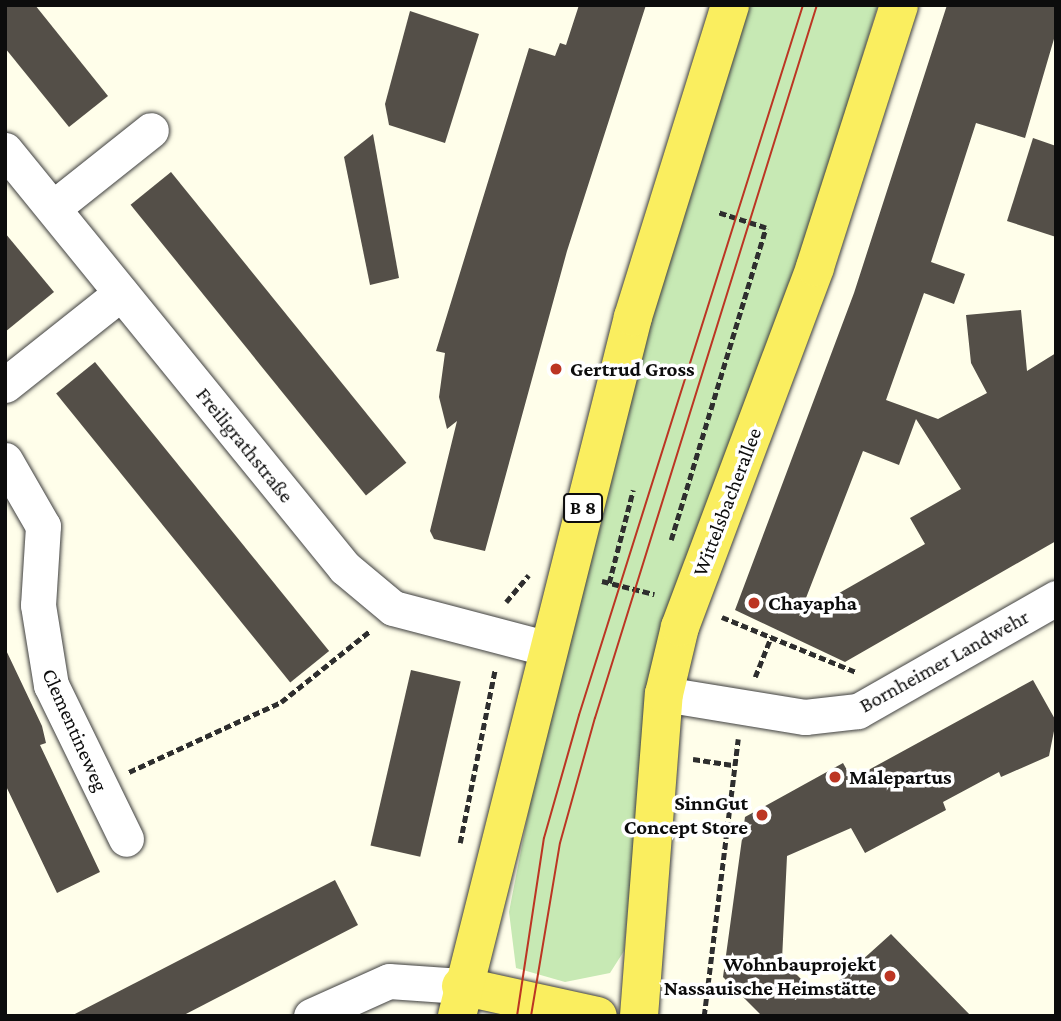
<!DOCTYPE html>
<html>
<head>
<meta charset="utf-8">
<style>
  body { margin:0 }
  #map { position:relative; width:1061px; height:1021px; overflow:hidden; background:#fffeea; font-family:"Crimson Pro",serif }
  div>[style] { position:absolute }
  .green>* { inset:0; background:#c7e9b4 }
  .building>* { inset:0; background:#544f48; transform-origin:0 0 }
  .path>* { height:4.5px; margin-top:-2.25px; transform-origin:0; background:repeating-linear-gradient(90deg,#2e2e2e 0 7px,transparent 0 10.5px) }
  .roads { filter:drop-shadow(0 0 2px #3f3f3f) drop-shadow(0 0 2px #3f3f3f) }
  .minor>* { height:35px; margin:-17.5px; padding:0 17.5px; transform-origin:17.5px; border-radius:17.5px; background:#fff }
  .major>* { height:38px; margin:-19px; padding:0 19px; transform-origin:19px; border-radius:19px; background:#faee5f }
  .tram>* { height:2px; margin:-1px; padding:0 1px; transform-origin:1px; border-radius:1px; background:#bc3523 }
  .dots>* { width:19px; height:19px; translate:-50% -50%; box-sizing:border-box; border:4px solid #fff; border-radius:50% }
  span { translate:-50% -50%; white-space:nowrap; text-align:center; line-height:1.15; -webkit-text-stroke:7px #fff; paint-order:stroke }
  .shield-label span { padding:2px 5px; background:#fff; border:2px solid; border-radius:5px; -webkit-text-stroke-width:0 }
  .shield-label { font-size:19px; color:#0c0c0c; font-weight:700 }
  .poi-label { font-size:21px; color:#0c0c0c; font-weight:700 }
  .left { translate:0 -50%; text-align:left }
  .right { translate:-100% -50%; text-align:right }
  .street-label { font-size:21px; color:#0c0c0c }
  .frame { position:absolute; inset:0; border:7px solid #0c0c0c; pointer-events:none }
</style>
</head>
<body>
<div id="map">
  <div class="green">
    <div style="clip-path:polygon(748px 5px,878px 5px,785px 309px,646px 711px,624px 951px,610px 973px,565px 982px,516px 968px,509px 912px,552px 691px,603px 480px)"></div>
  </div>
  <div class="building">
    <div style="clip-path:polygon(5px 5px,35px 5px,108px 96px,69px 127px,5px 48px)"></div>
    <div style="clip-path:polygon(579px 5px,646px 5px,567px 251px,485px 551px,434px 539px,430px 531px,457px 421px,447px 429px,439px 397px,445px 353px,436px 351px,529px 48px,555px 56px,560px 43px,566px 45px)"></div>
    <div style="clip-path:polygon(evenodd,947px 5px,1056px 5px,1056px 32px,1025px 138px,976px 123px,931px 262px,965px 274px,954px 304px,924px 293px,886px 400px,938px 419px,987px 393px,971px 363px,966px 315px,1021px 310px,1027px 371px,1056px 353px,1056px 541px,845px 662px,735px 610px,854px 293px,947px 5px,916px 419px,961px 489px,910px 518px,925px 544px,799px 616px,863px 451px,899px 465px,916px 419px)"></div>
    <div style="clip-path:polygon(410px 11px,479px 34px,445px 143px,389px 125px,385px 104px)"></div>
    <div style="clip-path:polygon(373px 134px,399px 278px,370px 285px,344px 157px)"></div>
    <div style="clip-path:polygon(1033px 138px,1056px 146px,1056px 237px,1007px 221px)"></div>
    <div style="left:171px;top:172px;width:374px;height:52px;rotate:51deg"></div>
    <div style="clip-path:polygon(5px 233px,54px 292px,5px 332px)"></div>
    <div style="left:95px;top:362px;width:372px;height:50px;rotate:51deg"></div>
    <div style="clip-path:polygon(5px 648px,42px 726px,46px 743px,40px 745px,100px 872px,57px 893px,5px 784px)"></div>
    <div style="left:411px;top:670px;width:51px;height:180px;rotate:13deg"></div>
    <div style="clip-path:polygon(1033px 680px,1056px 721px,1049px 756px,1001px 777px,999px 772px,943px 802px,946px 810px,865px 853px,851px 828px,787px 856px,782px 960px,820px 998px,891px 934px,971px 1016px,762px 1016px,723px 977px,745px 817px,843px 763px,852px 779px)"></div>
    <div style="clip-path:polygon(335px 880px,358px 925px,182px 1016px,71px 1016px)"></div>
  </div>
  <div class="path">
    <div style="left:671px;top:540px;width:326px;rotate:-73.1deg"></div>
    <div style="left:766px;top:228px;width:52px;rotate:-162.3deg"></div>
    <div style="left:602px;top:581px;width:54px;rotate:14deg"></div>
    <div style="left:609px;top:583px;width:96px;rotate:-75.5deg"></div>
    <div style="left:506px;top:602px;width:35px;rotate:-50deg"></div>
    <div style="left:722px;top:617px;width:145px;rotate:22.3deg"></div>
    <div style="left:755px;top:677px;width:43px;rotate:-68.2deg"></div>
    <div style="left:693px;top:759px;width:40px;rotate:8.5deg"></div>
    <div style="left:129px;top:772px;width:167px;rotate:-24.7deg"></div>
    <div style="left:281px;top:702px;width:114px;rotate:-38.6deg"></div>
    <div style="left:460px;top:843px;width:177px;rotate:-78.6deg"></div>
    <div style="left:704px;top:1016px;width:279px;rotate:-83deg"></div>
  </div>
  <div class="roads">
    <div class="minor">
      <div style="left:5px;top:150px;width:539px;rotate:50.88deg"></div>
      <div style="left:345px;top:568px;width:62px;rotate:39.8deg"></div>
      <div style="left:393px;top:608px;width:158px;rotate:14.7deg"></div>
      <div style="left:53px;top:208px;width:125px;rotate:-38.5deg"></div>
      <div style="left:5px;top:385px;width:148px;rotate:-38.4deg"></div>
      <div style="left:5px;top:460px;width:76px;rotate:60.1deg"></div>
      <div style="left:43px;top:526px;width:79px;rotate:93.6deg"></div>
      <div style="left:38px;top:605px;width:81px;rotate:80.8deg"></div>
      <div style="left:51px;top:685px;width:171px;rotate:64deg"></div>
      <div style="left:664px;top:694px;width:143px;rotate:9.3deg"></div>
      <div style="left:805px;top:717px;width:53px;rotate:-6.5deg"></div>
      <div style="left:858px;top:711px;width:228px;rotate:-29.7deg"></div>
      <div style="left:311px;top:1016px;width:85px;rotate:-24.2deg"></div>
      <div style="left:389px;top:981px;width:72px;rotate:4deg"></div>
    </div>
    <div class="major">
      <div style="left:461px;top:986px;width:140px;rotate:12.4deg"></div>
      <div style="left:457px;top:1016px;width:721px;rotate:-75.87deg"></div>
      <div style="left:633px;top:317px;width:327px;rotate:-72.7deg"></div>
      <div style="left:639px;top:1016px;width:323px;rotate:-85.6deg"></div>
      <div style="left:664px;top:694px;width:69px;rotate:-76.6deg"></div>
      <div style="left:680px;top:627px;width:384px;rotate:-69.4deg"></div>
      <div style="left:815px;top:267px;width:275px;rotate:-72.2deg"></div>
    </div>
  </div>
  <div class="tram">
    <div style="left:517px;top:1016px;width:180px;rotate:-81.4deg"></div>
    <div style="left:544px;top:838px;width:128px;rotate:-74.1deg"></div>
    <div style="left:579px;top:715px;width:744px;rotate:-72.49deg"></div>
    <div style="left:531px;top:1016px;width:175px;rotate:-80.5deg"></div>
    <div style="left:560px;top:843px;width:130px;rotate:-74.4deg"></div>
    <div style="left:595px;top:718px;width:747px;rotate:-72.71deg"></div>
  </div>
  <div class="dots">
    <div style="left:556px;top:369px;background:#bc3523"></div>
    <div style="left:754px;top:603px;background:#bc3523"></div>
    <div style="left:835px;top:777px;background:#bc3523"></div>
    <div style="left:762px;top:815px;background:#bc3523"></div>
    <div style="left:890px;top:976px;background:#bc3523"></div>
  </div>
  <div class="shield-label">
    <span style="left:583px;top:508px">B 8</span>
  </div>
  <div class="poi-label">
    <span class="left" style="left:570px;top:369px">Gertrud Gross</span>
    <span class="left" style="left:768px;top:603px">Chayapha</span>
    <span class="left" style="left:849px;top:777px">Malepartus</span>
    <span class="right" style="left:748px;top:815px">SinnGut<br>Concept Store</span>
    <span class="right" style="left:876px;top:976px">Wohnbauprojekt<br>Nassauische Heimstätte</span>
  </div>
  <div class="street-label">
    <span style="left:245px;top:445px;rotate:51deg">Freiligrathstraße</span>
    <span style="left:727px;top:502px;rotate:-69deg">Wittelsbacherallee</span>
    <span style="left:944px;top:661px;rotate:-29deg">Bornheimer Landwehr</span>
    <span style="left:75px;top:730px;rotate:66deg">Clementineweg</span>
  </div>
  <div class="frame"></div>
</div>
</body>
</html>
